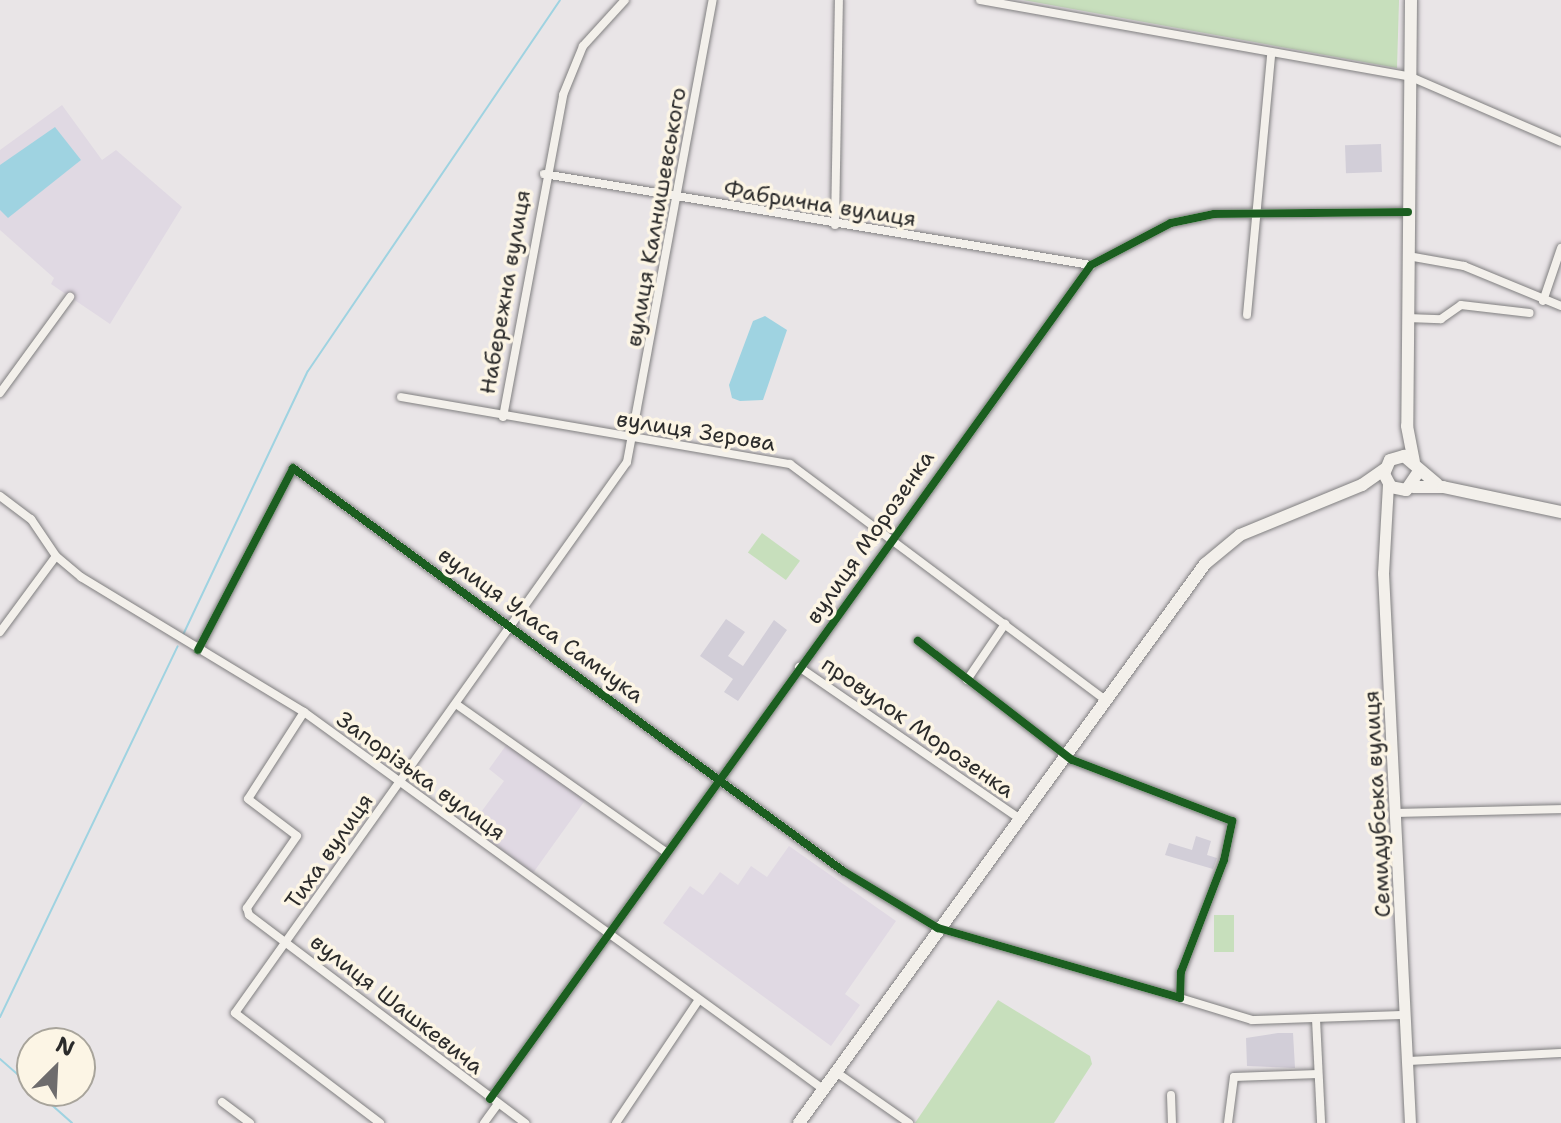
<!DOCTYPE html>
<html>
<head>
<meta charset="utf-8">
<style>
  body { margin:0 }
  #map { position:relative; width:1561px; height:1123px; overflow:hidden; background:#e9e5e7; font-family:"Shantell Sans",sans-serif }
  div>[style] { position:absolute }
  .built>* { inset:0; background:#e0d9e3 }
  .green>* { inset:0; background:#c7dfbc; transform-origin:0 0 }
  .water>* { inset:0; background:#9fd3e1 }
  .stream>* { height:2px; margin:-1px; padding:0 1px; transform-origin:1px; border-radius:1px; background:#9fd3e1 }
  .building>* { inset:0; background:#d2ced8; transform-origin:0 0 }
  .roads { filter:drop-shadow(0 0 2px #807f80) drop-shadow(0 0 2px #807f80) }
  .minor>* { height:8px; margin:-4px; padding:0 4px; transform-origin:4px; border-radius:4px; background:#f3f0eb }
  .tertiary>* { height:11px; margin:-5.5px; padding:0 5.5px; transform-origin:5.5px; border-radius:5.5px; background:#f3f0eb }
  .secondary>* { height:12px; margin:-6px; padding:0 6px; transform-origin:6px; border-radius:6px; background:#f3f0eb }
  .cycleway>* { height:8px; margin:-4px; padding:0 4px; transform-origin:4px; border-radius:4px; background:#1b5e20 }
  span { translate:-50% -50%; white-space:nowrap; text-align:center; line-height:1.15; -webkit-text-stroke:7px #fcf5e5; paint-order:stroke }
  .street-label { font-size:22px; color:#2b2b2b }
  .north { position:absolute; left:16px; top:1027px; width:80px; height:80px; box-sizing:border-box; background:#fcf5e5; border:2px solid #a8a49b; border-radius:50%; rotate:24deg; font-size:22px; font-weight:700; line-height:32px; text-align:center; color:#2b2b2b }
  .north::after { content:''; display:block; margin:auto; width:28px; height:36px; background:#6e6c6d; clip-path:polygon(50% 0,100% 100%,50% 72%,0 100%) }
</style>
</head>
<body>
<div id="map">
  <div class="built">
    <div style="clip-path:polygon(62px 105px,102px 160px,116px 150px,182px 207px,110px 324px,51px 284px,54px 278px,0 230px,0 150px)"></div>
    <div style="clip-path:polygon(507px 744px,586px 799px,533px 873px,470px 827px,504px 781px,489px 769px)"></div>
    <div style="clip-path:polygon(789px 846px,896px 921px,845px 994px,860px 1005px,831px 1046px,663px 923px,690px 886px,703px 895px,720px 872px,738px 885px,751px 866px,767px 877px)"></div>
  </div>
  <div class="green">
    <div style="clip-path:polygon(1023px 0,1399px 0,1397px 68px)"></div>
    <div style="left:762px;top:533px;width:47px;height:24px;rotate:36deg"></div>
    <div style="left:1214px;top:915px;width:20px;height:37px"></div>
    <div style="clip-path:polygon(998px 1000px,1090px 1056px,1092px 1064px,1054px 1123px,915px 1123px)"></div>
  </div>
  <div class="water">
    <div style="clip-path:polygon(55px 127px,81px 160px,8px 218px,0 210px,0 165px)"></div>
    <div style="clip-path:polygon(765px 316px,787px 330px,763px 400px,740px 401px,732px 398px,729px 385px,753px 321px)"></div>
  </div>
  <div class="stream">
    <div style="left:182px;top:637px;width:294px;rotate:-64.7deg"></div>
    <div style="left:308px;top:371px;width:448px;rotate:-55.8deg"></div>
    <div style="left:0;top:1017px;width:411px;rotate:-64.4deg"></div>
    <div style="left:0;top:1059px;width:43px;rotate:41.2deg"></div>
    <div style="left:36px;top:1091px;width:48px;rotate:41.6deg"></div>
  </div>
  <div class="building">
    <div style="left:1381px;top:144px;width:28px;height:36px;rotate:88deg"></div>
    <div style="clip-path:polygon(726px 619px,745px 632px,728px 656px,743px 666px,774px 620px,787px 630px,738px 701px,724px 692px,733px 679px,700px 656px)"></div>
    <div style="clip-path:polygon(1196px 836px,1211px 841px,1207px 855px,1217px 858px,1213px 869px,1165px 855px,1169px 843px,1192px 850px)"></div>
    <div style="clip-path:polygon(1278px 1033px,1293px 1033px,1295px 1068px,1247px 1066px,1246px 1038px)"></div>
  </div>
  <div class="roads">
    <div class="minor">
      <div style="left:980px;top:0;width:438px;rotate:10.1deg"></div>
      <div style="left:1411px;top:77px;width:163px;rotate:23.4deg"></div>
      <div style="left:544px;top:174px;width:555px;rotate:9.45deg"></div>
      <div style="left:835px;top:225px;width:225px;rotate:-89deg"></div>
      <div style="left:1408px;top:256px;width:57px;rotate:10.1deg"></div>
      <div style="left:1464px;top:266px;width:105px;rotate:22.4deg"></div>
      <div style="left:1543px;top:301px;width:56px;rotate:-71.2deg"></div>
      <div style="left:1247px;top:315px;width:261px;rotate:-84.7deg"></div>
      <div style="left:1407px;top:318px;width:34px;rotate:2deg"></div>
      <div style="left:1441px;top:319px;width:24px;rotate:-35deg"></div>
      <div style="left:1461px;top:305px;width:69px;rotate:6.6deg"></div>
      <div style="left:0;top:393px;width:119px;rotate:-53.9deg"></div>
      <div style="left:401px;top:397px;width:395px;rotate:9.8deg"></div>
      <div style="left:790px;top:464px;width:391px;rotate:36.8deg"></div>
      <div style="left:503px;top:417px;width:328px;rotate:-79.4deg"></div>
      <div style="left:563px;top:95px;width:53px;rotate:-67.8deg"></div>
      <div style="left:583px;top:46px;width:62px;rotate:-47.6deg"></div>
      <div style="left:0;top:496px;width:39px;rotate:37deg"></div>
      <div style="left:31px;top:519px;width:45px;rotate:56deg"></div>
      <div style="left:56px;top:556px;width:33px;rotate:40deg"></div>
      <div style="left:81px;top:577px;width:261px;rotate:31.2deg"></div>
      <div style="left:304px;top:712px;width:641px;rotate:35.99deg"></div>
      <div style="left:0;top:632px;width:94px;rotate:-53.6deg"></div>
      <div style="left:198px;top:650px;width:205px;rotate:-62.4deg"></div>
      <div style="left:293px;top:468px;width:682px;rotate:36.23deg"></div>
      <div style="left:843px;top:871px;width:111px;rotate:31deg"></div>
      <div style="left:938px;top:928px;width:252px;rotate:16.1deg"></div>
      <div style="left:1180px;top:998px;width:26px;rotate:-88deg"></div>
      <div style="left:1181px;top:972px;width:120px;rotate:-69deg"></div>
      <div style="left:1224px;top:860px;width:40px;rotate:-78deg"></div>
      <div style="left:1232px;top:821px;width:171px;rotate:-159.1deg"></div>
      <div style="left:1072px;top:760px;width:195px;rotate:-142.3deg"></div>
      <div style="left:799px;top:667px;width:265px;rotate:34.5deg"></div>
      <div style="left:967px;top:680px;width:68px;rotate:-55.8deg"></div>
      <div style="left:456px;top:704px;width:258px;rotate:35.2deg"></div>
      <div style="left:304px;top:712px;width:103px;rotate:122.8deg"></div>
      <div style="left:248px;top:799px;width:61px;rotate:37.1deg"></div>
      <div style="left:297px;top:836px;width:88px;rotate:124.8deg"></div>
      <div style="left:247px;top:908px;width:7px;rotate:74deg"></div>
      <div style="left:249px;top:915px;width:346px;rotate:37deg"></div>
      <div style="left:1399px;top:813px;width:162px;rotate:-1.4deg"></div>
      <div style="left:1180px;top:998px;width:75px;rotate:17deg"></div>
      <div style="left:1252px;top:1020px;width:153px;rotate:-1.9deg"></div>
      <div style="left:1316px;top:1019px;width:104px;rotate:87.2deg"></div>
      <div style="left:1408px;top:1061px;width:153px;rotate:-3deg"></div>
      <div style="left:836px;top:1072px;width:89px;rotate:34.9deg"></div>
      <div style="left:1171px;top:1095px;width:28px;rotate:88deg"></div>
      <div style="left:490px;top:1099px;width:1028px;rotate:-54.22deg"></div>
      <div style="left:1091px;top:265px;width:90px;rotate:-27.7deg"></div>
      <div style="left:1171px;top:223px;width:44px;rotate:-11.8deg"></div>
      <div style="left:1214px;top:214px;width:194px;rotate:-0.6deg"></div>
      <div style="left:222px;top:1102px;width:35px;rotate:37deg"></div>
      <div style="left:380px;top:1123px;width:182px;rotate:-142.8deg"></div>
      <div style="left:235px;top:1013px;width:676px;rotate:-54.57deg"></div>
      <div style="left:627px;top:462px;width:470px;rotate:-79.5deg"></div>
      <div style="left:484px;top:1123px;width:24px;rotate:-54deg"></div>
      <div style="left:616px;top:1123px;width:147px;rotate:-56.1deg"></div>
      <div style="left:1228px;top:1123px;width:46px;rotate:-82.6deg"></div>
      <div style="left:1234px;top:1077px;width:84px;rotate:-2deg"></div>
    </div>
    <div class="tertiary">
      <div style="left:1388px;top:484px;width:89px;rotate:93.2deg"></div>
      <div style="left:1383px;top:573px;width:551px;rotate:87.19deg"></div>
    </div>
    <div class="secondary">
      <div style="left:1411px;top:0;width:426px;rotate:90.5deg"></div>
      <div style="left:1407px;top:426px;width:36px;rotate:79deg"></div>
      <div style="left:1419px;top:471px;width:23px;rotate:124deg"></div>
      <div style="left:1406px;top:490px;width:15px;rotate:-169deg"></div>
      <div style="left:1391px;top:487px;width:15px;rotate:-118deg"></div>
      <div style="left:1384px;top:474px;width:15px;rotate:-67deg"></div>
      <div style="left:1390px;top:460px;width:15px;rotate:-16deg"></div>
      <div style="left:1404px;top:456px;width:43px;rotate:40.3deg"></div>
      <div style="left:1413px;top:487px;width:30px"></div>
      <div style="left:1443px;top:487px;width:121px;rotate:12deg"></div>
      <div style="left:799px;top:1123px;width:691px;rotate:-54.01deg"></div>
      <div style="left:1205px;top:564px;width:45px;rotate:-39.6deg"></div>
      <div style="left:1240px;top:535px;width:132px;rotate:-22.3deg"></div>
      <div style="left:1362px;top:485px;width:28px;rotate:-35deg"></div>
    </div>
  </div>
  <div class="cycleway">
    <div style="left:198px;top:650px;width:205px;rotate:-62.4deg"></div>
    <div style="left:293px;top:468px;width:682px;rotate:36.23deg"></div>
    <div style="left:843px;top:871px;width:111px;rotate:31deg"></div>
    <div style="left:938px;top:928px;width:252px;rotate:16.1deg"></div>
    <div style="left:1180px;top:998px;width:26px;rotate:-88deg"></div>
    <div style="left:1181px;top:972px;width:120px;rotate:-69deg"></div>
    <div style="left:1224px;top:860px;width:40px;rotate:-78deg"></div>
    <div style="left:1232px;top:821px;width:171px;rotate:-159.1deg"></div>
    <div style="left:1072px;top:760px;width:195px;rotate:-142.3deg"></div>
    <div style="left:490px;top:1099px;width:1028px;rotate:-54.22deg"></div>
    <div style="left:1091px;top:265px;width:90px;rotate:-27.7deg"></div>
    <div style="left:1171px;top:223px;width:44px;rotate:-11.8deg"></div>
    <div style="left:1214px;top:214px;width:194px;rotate:-0.6deg"></div>
  </div>
  <div class="street-label">
    <span style="left:820px;top:204px;rotate:9deg">Фабрична вулиця</span>
    <span style="left:656px;top:217px;rotate:-80deg">вулиця Калнишевського</span>
    <span style="left:505px;top:292px;rotate:-80deg">Набережна вулиця</span>
    <span style="left:696px;top:431px;rotate:9deg">вулиця Зерова</span>
    <span style="left:870px;top:537px;rotate:-55deg">вулиця Морозенка</span>
    <span style="left:541px;top:625px;rotate:36deg">вулиця Уласа Самчука</span>
    <span style="left:918px;top:727px;rotate:35deg">провулок Морозенка</span>
    <span style="left:421px;top:776px;rotate:36deg">Запорізька вулиця</span>
    <span style="left:1377px;top:804px;rotate:-93deg">Семидубська вулиця</span>
    <span style="left:329px;top:851px;rotate:-55deg">Тиха вулиця</span>
    <span style="left:397px;top:1004px;rotate:38deg">вулиця Шашкевича</span>
  </div>
  <div class="north">N</div>
</div>
</body>
</html>
